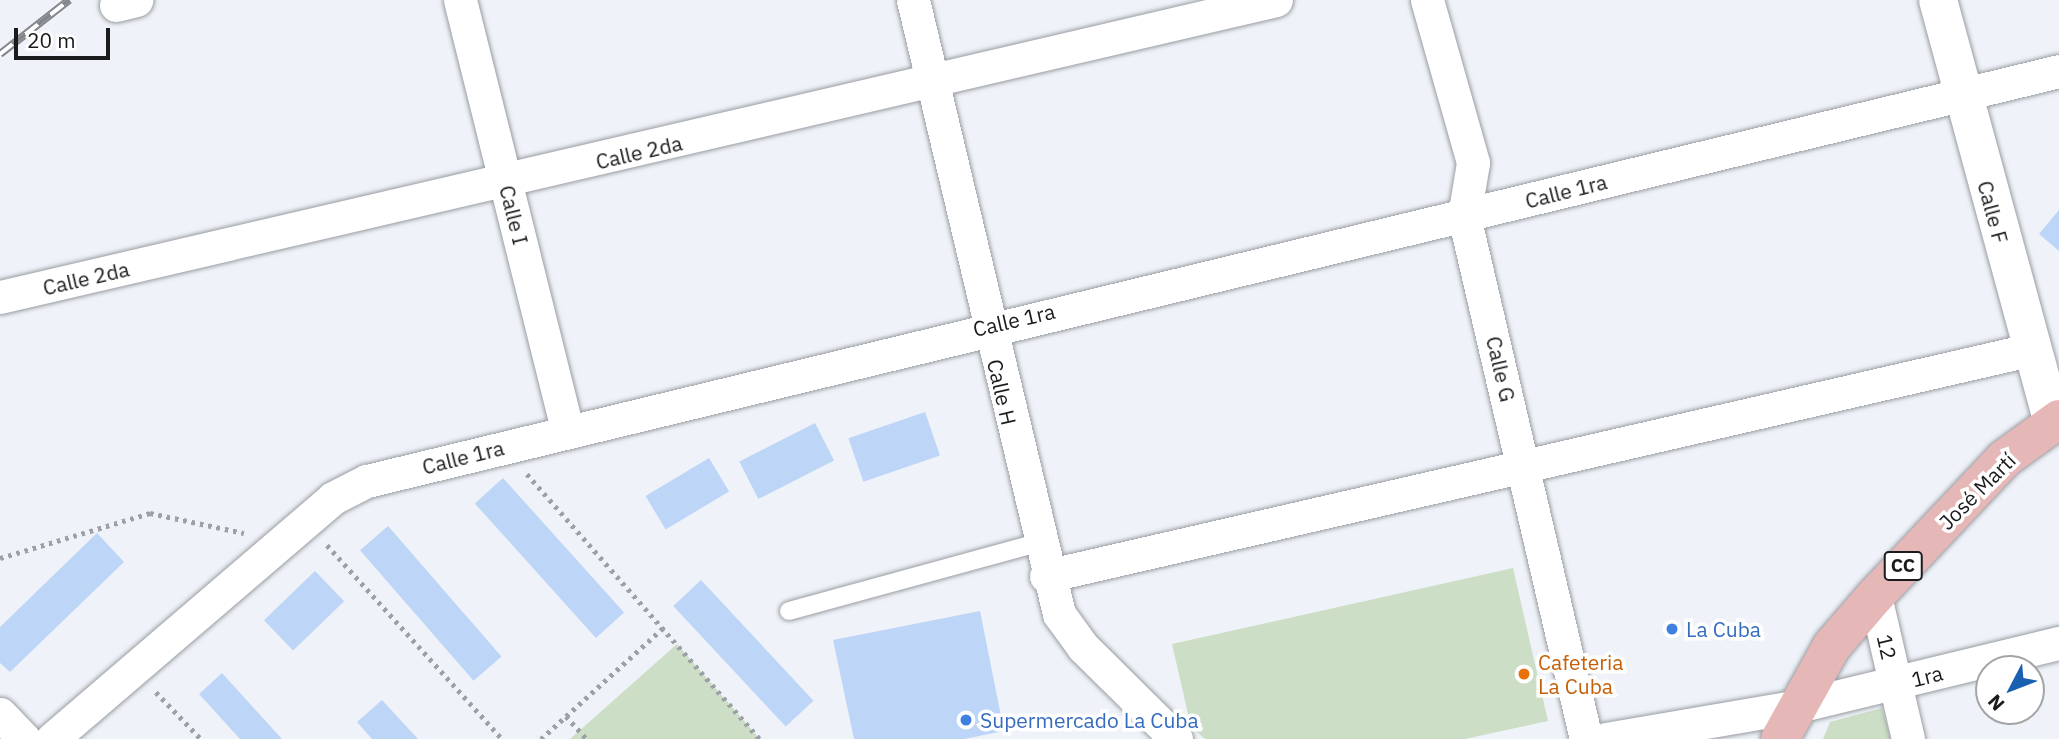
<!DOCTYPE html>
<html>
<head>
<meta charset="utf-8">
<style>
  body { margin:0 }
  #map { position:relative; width:2059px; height:739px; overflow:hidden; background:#eff3f9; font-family:"IBM Plex Sans",sans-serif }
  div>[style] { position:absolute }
  .green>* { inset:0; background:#ccdec6 }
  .building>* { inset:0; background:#bdd5f6; transform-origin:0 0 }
  .path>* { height:4.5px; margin-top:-2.25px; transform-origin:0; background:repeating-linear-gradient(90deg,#9da0a5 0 3.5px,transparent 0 8.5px) }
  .roads { filter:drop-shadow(0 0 2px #999da2) drop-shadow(0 0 2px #999da2) }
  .service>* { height:18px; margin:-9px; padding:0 9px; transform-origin:9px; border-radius:9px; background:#fff }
  .minor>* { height:33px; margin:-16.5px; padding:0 16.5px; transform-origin:16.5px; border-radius:16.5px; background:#fff }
  .secondary>* { height:38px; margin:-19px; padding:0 19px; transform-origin:19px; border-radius:19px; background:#fff }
  .primary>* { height:38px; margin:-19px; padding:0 19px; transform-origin:19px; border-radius:19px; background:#e6b7b7 }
  .rail>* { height:8px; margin-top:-4px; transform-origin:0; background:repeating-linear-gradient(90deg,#fff 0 16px,#828589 0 32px); box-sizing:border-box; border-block:2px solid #828589 }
  .dots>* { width:19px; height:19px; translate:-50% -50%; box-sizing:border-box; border:4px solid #fff; border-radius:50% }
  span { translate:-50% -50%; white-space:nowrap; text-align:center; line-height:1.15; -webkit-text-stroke:7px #fff; paint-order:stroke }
  .shield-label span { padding:2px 5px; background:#fff; border:2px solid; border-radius:5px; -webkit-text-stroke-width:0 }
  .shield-label { font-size:19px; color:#1a1b1d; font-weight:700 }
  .street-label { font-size:21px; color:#1a1b1d }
  .shop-label { font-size:21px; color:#366cbe }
  .left { translate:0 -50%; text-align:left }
  .food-label { font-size:21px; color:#c56008 }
  .north { position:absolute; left:1975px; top:655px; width:70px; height:70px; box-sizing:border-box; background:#fff; border:2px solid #a3a4a5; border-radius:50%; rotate:228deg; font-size:19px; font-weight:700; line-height:28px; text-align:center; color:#1a1b1d }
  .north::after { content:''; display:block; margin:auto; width:24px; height:32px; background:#1960b0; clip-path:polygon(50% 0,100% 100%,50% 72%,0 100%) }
  .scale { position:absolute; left:14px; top:28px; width:96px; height:32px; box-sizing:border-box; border:4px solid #1a1b1d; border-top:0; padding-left:9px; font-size:21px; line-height:24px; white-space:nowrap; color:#1a1b1d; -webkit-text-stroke:5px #fff; paint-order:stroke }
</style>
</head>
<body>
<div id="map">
  <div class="green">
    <div style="clip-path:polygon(1513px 568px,1548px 721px,1465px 739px,1205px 739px,1191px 727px,1172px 644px)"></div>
    <div style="clip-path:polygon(677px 644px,760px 739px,570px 739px)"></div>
    <div style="clip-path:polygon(1882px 708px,1891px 739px,1823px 739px,1830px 722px)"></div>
  </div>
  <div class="building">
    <div style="clip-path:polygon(2059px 210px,2059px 251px,2039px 234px)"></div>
    <div style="left:925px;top:412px;width:46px;height:81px;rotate:71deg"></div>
    <div style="left:815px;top:423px;width:42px;height:85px;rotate:63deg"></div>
    <div style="left:709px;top:458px;width:39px;height:74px;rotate:59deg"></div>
    <div style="left:503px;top:478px;width:181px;height:38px;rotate:48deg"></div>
    <div style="left:388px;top:526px;width:173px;height:37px;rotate:49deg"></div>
    <div style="clip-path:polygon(97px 533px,124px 562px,10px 672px,0 663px,0 627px)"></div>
    <div style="left:315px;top:571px;width:42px;height:71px;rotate:46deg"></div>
    <div style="left:701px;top:580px;width:165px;height:38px;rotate:47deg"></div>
    <div style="clip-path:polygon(980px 611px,1004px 731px,964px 739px,854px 739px,833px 640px)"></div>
    <div style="clip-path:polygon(222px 673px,282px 739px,240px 739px,199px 694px)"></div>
    <div style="clip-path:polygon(382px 700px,418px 739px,372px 739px,357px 722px)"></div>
  </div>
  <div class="path">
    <div style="left:527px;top:474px;width:353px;rotate:48.7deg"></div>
    <div style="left:327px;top:545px;width:261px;rotate:47.9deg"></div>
    <div style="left:0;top:558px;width:157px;rotate:-16.7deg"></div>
    <div style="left:150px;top:513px;width:96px;rotate:12deg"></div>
    <div style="left:156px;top:692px;width:65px;rotate:46.2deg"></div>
    <div style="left:566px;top:716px;width:31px;rotate:48deg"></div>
    <div style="left:541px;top:739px;width:166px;rotate:-42.3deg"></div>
  </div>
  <div class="roads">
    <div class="service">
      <div style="left:789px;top:611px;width:258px;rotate:-15.3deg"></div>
    </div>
    <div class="minor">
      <div style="left:460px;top:0;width:443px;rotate:76deg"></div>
      <div style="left:913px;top:0;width:631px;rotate:76.62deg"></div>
      <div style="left:1059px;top:614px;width:41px;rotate:54deg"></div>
      <div style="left:1083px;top:647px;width:131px;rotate:44.7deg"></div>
      <div style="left:1427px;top:0;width:169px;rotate:74.2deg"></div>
      <div style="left:1473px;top:163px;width:54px;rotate:99.6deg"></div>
      <div style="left:1464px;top:216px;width:537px;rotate:76.87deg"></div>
      <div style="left:116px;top:5px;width:21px;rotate:-14deg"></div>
      <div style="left:0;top:297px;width:1310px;rotate:-13.1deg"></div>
      <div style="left:1046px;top:576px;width:1009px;rotate:-12.95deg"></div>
      <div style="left:1875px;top:596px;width:147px;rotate:77deg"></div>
      <div style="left:0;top:714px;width:35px;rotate:46deg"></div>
      <div style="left:52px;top:739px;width:370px;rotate:-40.6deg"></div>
      <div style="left:333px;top:498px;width:38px;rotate:-27deg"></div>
      <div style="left:367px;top:481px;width:1741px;rotate:-13.62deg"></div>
      <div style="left:1606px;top:739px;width:191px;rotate:-9.7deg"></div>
      <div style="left:1794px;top:707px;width:273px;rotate:-13.6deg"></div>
    </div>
    <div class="secondary">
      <div style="left:1938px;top:0;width:438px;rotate:74.8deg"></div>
    </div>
    <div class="primary">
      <div style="left:1780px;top:739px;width:107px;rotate:-60.8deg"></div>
      <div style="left:1832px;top:646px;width:66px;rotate:-49.3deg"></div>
      <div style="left:1875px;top:596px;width:188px;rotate:-46.7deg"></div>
      <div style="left:2004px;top:459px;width:68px;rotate:-36deg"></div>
    </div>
  </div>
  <div class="rail">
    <div style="left:0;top:54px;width:88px;rotate:-38deg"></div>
  </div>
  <div class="dots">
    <div style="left:1672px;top:629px;background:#3f7fe0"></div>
    <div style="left:1524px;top:674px;background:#e8710a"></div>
    <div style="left:966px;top:720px;background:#3f7fe0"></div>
  </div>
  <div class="shield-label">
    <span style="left:1903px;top:566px">CC</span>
  </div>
  <div class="street-label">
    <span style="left:639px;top:152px;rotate:-13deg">Calle 2da</span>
    <span style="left:1566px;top:191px;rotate:-14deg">Calle 1ra</span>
    <span style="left:1993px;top:212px;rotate:75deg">Calle F</span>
    <span style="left:514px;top:215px;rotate:76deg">Calle I</span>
    <span style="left:86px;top:278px;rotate:-13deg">Calle 2da</span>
    <span style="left:1014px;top:320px;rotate:-13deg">Calle 1ra</span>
    <span style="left:1501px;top:369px;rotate:77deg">Calle G</span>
    <span style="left:1002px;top:392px;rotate:77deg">Calle H</span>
    <span style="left:463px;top:457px;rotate:-14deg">Calle 1ra</span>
    <span style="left:1977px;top:491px;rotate:-45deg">José Martí</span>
    <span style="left:1887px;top:647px;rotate:77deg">12</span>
    <span style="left:1927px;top:676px;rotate:-14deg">1ra</span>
  </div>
  <div class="shop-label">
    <span class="left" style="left:1686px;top:629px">La Cuba</span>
    <span class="left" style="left:980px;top:720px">Supermercado La Cuba</span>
  </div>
  <div class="food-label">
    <span class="left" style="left:1538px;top:674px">Cafeteria<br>La Cuba</span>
  </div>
  <div class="north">N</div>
  <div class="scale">20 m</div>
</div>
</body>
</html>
